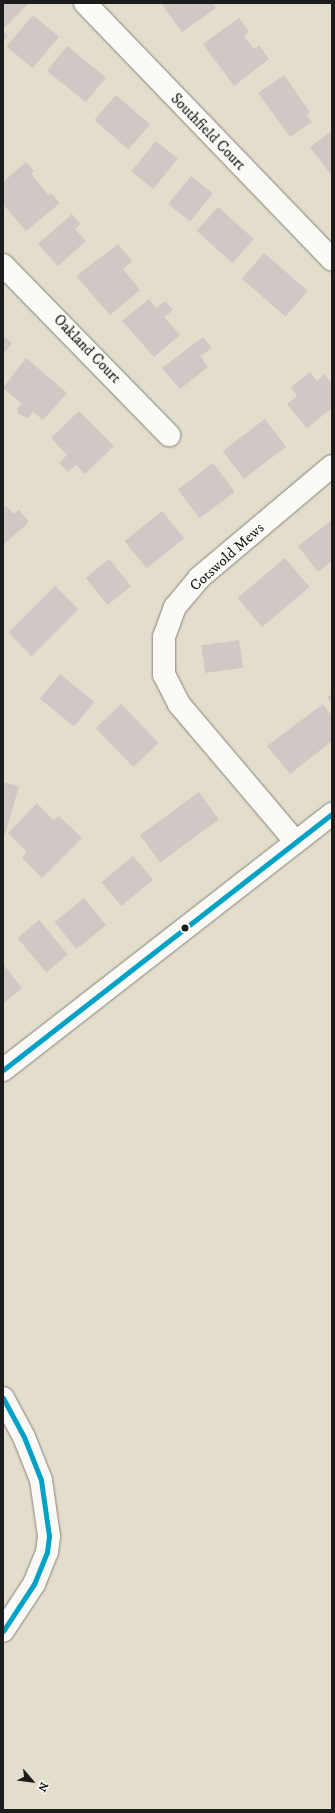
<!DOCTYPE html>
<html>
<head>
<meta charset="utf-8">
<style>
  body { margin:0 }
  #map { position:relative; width:335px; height:1813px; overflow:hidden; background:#e3ddcb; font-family:"IM FELL DW Pica",serif }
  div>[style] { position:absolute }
  .building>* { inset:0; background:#d1c7c5; transform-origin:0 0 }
  .roads { filter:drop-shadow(0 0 1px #86837a) drop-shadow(0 0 1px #86837a) }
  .street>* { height:22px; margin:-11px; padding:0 11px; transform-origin:11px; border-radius:11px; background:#fbfaf7 }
  .secondary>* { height:22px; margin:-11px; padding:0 11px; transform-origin:11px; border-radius:11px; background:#fbfaf7 }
  .bus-1>* { height:5px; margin:-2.5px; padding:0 2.5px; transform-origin:2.5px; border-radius:2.5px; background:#01a2c5 }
  .dots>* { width:11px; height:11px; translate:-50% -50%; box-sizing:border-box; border:2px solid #fdfcf7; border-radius:50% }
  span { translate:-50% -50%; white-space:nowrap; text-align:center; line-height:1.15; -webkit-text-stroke:3px #fdfcf7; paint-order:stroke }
  .street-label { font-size:15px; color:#1c1c1c }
  .frame { position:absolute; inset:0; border:4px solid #1c1c1c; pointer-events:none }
  .north { position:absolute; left:12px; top:1761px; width:40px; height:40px; -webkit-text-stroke:3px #fdfcf7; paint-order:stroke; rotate:118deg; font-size:11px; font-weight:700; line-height:16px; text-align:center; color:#1c1c1c }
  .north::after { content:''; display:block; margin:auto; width:14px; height:18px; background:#1c1c1c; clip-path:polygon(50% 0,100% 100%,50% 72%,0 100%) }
</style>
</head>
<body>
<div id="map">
  <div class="building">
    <div style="clip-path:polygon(3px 3px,29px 3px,3px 29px)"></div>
    <div style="clip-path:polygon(161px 3px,213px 3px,216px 8px,182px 32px)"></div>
    <div style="left:33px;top:15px;width:34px;height:41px;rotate:40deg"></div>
    <div style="clip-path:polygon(239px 18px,249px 32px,244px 36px,254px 49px,259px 45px,269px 59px,234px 86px,203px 44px)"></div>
    <div style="clip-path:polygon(3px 31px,8px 36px,3px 41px)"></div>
    <div style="left:67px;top:46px;width:50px;height:32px;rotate:39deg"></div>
    <div style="clip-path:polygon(284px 75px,310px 112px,307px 115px,312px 122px,290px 137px,258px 93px)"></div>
    <div style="left:116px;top:95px;width:45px;height:33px;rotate:41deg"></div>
    <div style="clip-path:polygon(332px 131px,332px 176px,310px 147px)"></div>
    <div style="left:156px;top:141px;width:28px;height:39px;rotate:39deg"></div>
    <div style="clip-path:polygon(26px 162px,34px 171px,31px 174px,48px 195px,51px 193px,60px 203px,26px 231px,3px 204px,3px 182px)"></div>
    <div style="left:191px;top:176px;width:28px;height:36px;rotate:39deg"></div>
    <div style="left:218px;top:207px;width:48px;height:32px;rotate:42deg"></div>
    <div style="clip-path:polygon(72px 214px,80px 224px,75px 229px,86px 241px,58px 266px,38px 244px)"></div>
    <div style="clip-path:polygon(118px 244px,132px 261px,123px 269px,140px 290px,110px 315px,76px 276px)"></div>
    <div style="left:264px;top:253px;width:58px;height:34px;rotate:41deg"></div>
    <div style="clip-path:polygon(149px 299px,156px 308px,165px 301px,173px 310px,164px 317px,180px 335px,154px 357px,122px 321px)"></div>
    <div style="clip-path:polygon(3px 336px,12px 343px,3px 355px)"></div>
    <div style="clip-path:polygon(203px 337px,212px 348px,200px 356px,208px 367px,180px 389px,162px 368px)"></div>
    <div style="clip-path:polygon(26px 358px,67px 393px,43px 420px,33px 412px,28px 418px,18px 414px,17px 408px,22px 404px,3px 388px)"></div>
    <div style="clip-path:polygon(310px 372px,317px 381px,324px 374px,332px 384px,332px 408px,307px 428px,287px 404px,297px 396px,291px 387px)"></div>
    <div style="clip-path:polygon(79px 411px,114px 446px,85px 474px,76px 465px,68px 472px,59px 463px,67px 455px,51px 438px)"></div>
    <div style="left:265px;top:419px;width:35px;height:53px;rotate:53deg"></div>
    <div style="left:213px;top:463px;width:36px;height:44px;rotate:53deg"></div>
    <div style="clip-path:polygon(6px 506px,14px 514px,19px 510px,29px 522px,3px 545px,3px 509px)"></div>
    <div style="left:162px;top:511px;width:35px;height:48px;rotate:51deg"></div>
    <div style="clip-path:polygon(332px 520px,332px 561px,318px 572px,298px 546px)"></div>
    <div style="left:285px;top:558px;width:38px;height:62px;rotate:50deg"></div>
    <div style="left:109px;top:559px;width:35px;height:30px;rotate:51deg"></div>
    <div style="left:55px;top:586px;width:33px;height:66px;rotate:45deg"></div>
    <div style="left:239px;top:640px;width:28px;height:38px;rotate:82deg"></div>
    <div style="left:60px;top:674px;width:44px;height:32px;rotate:39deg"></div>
    <div style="clip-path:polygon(332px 694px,332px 703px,327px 697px)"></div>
    <div style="left:121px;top:704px;width:54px;height:35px;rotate:46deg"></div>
    <div style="clip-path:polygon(323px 704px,332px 716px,332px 741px,290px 774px,267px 746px)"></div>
    <div style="clip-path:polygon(3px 782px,19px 786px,4px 838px,3px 837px)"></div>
    <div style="left:199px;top:792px;width:34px;height:73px;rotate:54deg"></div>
    <div style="clip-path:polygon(37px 803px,53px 820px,59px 816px,82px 838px,42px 878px,22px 858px,27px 852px,8px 833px)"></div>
    <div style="left:133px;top:856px;width:31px;height:41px;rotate:50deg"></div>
    <div style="left:84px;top:898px;width:35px;height:38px;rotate:51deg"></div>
    <div style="left:39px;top:920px;width:45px;height:28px;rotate:50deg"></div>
    <div style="clip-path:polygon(3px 964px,22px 988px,3px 1004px)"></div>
  </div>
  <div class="roads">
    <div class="street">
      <div style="left:85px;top:3px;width:356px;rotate:46.1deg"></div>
      <div style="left:3px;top:265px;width:238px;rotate:45.7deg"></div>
      <div style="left:295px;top:841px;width:180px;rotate:-130.3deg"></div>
      <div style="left:179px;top:704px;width:33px;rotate:-117deg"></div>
      <div style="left:164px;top:675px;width:38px;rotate:-90deg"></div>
      <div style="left:164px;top:637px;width:32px;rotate:-70deg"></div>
      <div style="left:175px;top:607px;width:38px;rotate:-50deg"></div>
      <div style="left:199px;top:578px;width:174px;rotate:-40.1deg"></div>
    </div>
    <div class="secondary">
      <div style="left:3px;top:1070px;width:417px;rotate:-37.9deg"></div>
      <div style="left:3px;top:1398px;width:44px;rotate:61.7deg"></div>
      <div style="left:24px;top:1437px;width:46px;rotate:68.4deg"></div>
      <div style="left:41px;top:1480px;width:57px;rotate:81.9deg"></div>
      <div style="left:49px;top:1536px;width:16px;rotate:97deg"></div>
      <div style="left:47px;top:1552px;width:35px;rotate:112deg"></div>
      <div style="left:34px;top:1584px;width:56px;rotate:123.4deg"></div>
    </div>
  </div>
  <div class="bus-1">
    <div style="left:3px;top:1070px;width:417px;rotate:-37.9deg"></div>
    <div style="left:3px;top:1398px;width:44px;rotate:61.7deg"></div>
    <div style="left:24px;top:1437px;width:46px;rotate:68.4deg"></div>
    <div style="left:41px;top:1480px;width:57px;rotate:81.9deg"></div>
    <div style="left:49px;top:1536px;width:16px;rotate:97deg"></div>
    <div style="left:47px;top:1552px;width:35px;rotate:112deg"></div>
    <div style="left:34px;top:1584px;width:56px;rotate:123.4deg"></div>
  </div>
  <div class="dots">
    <div style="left:185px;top:928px;background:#1c1c1c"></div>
  </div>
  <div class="street-label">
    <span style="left:208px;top:132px;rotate:46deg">Southfield Court</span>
    <span style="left:87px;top:349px;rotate:46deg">Oakland Court</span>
    <span style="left:227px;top:557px;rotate:-42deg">Cotswold Mews</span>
  </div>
  <div class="frame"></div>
  <div class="north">N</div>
</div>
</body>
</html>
